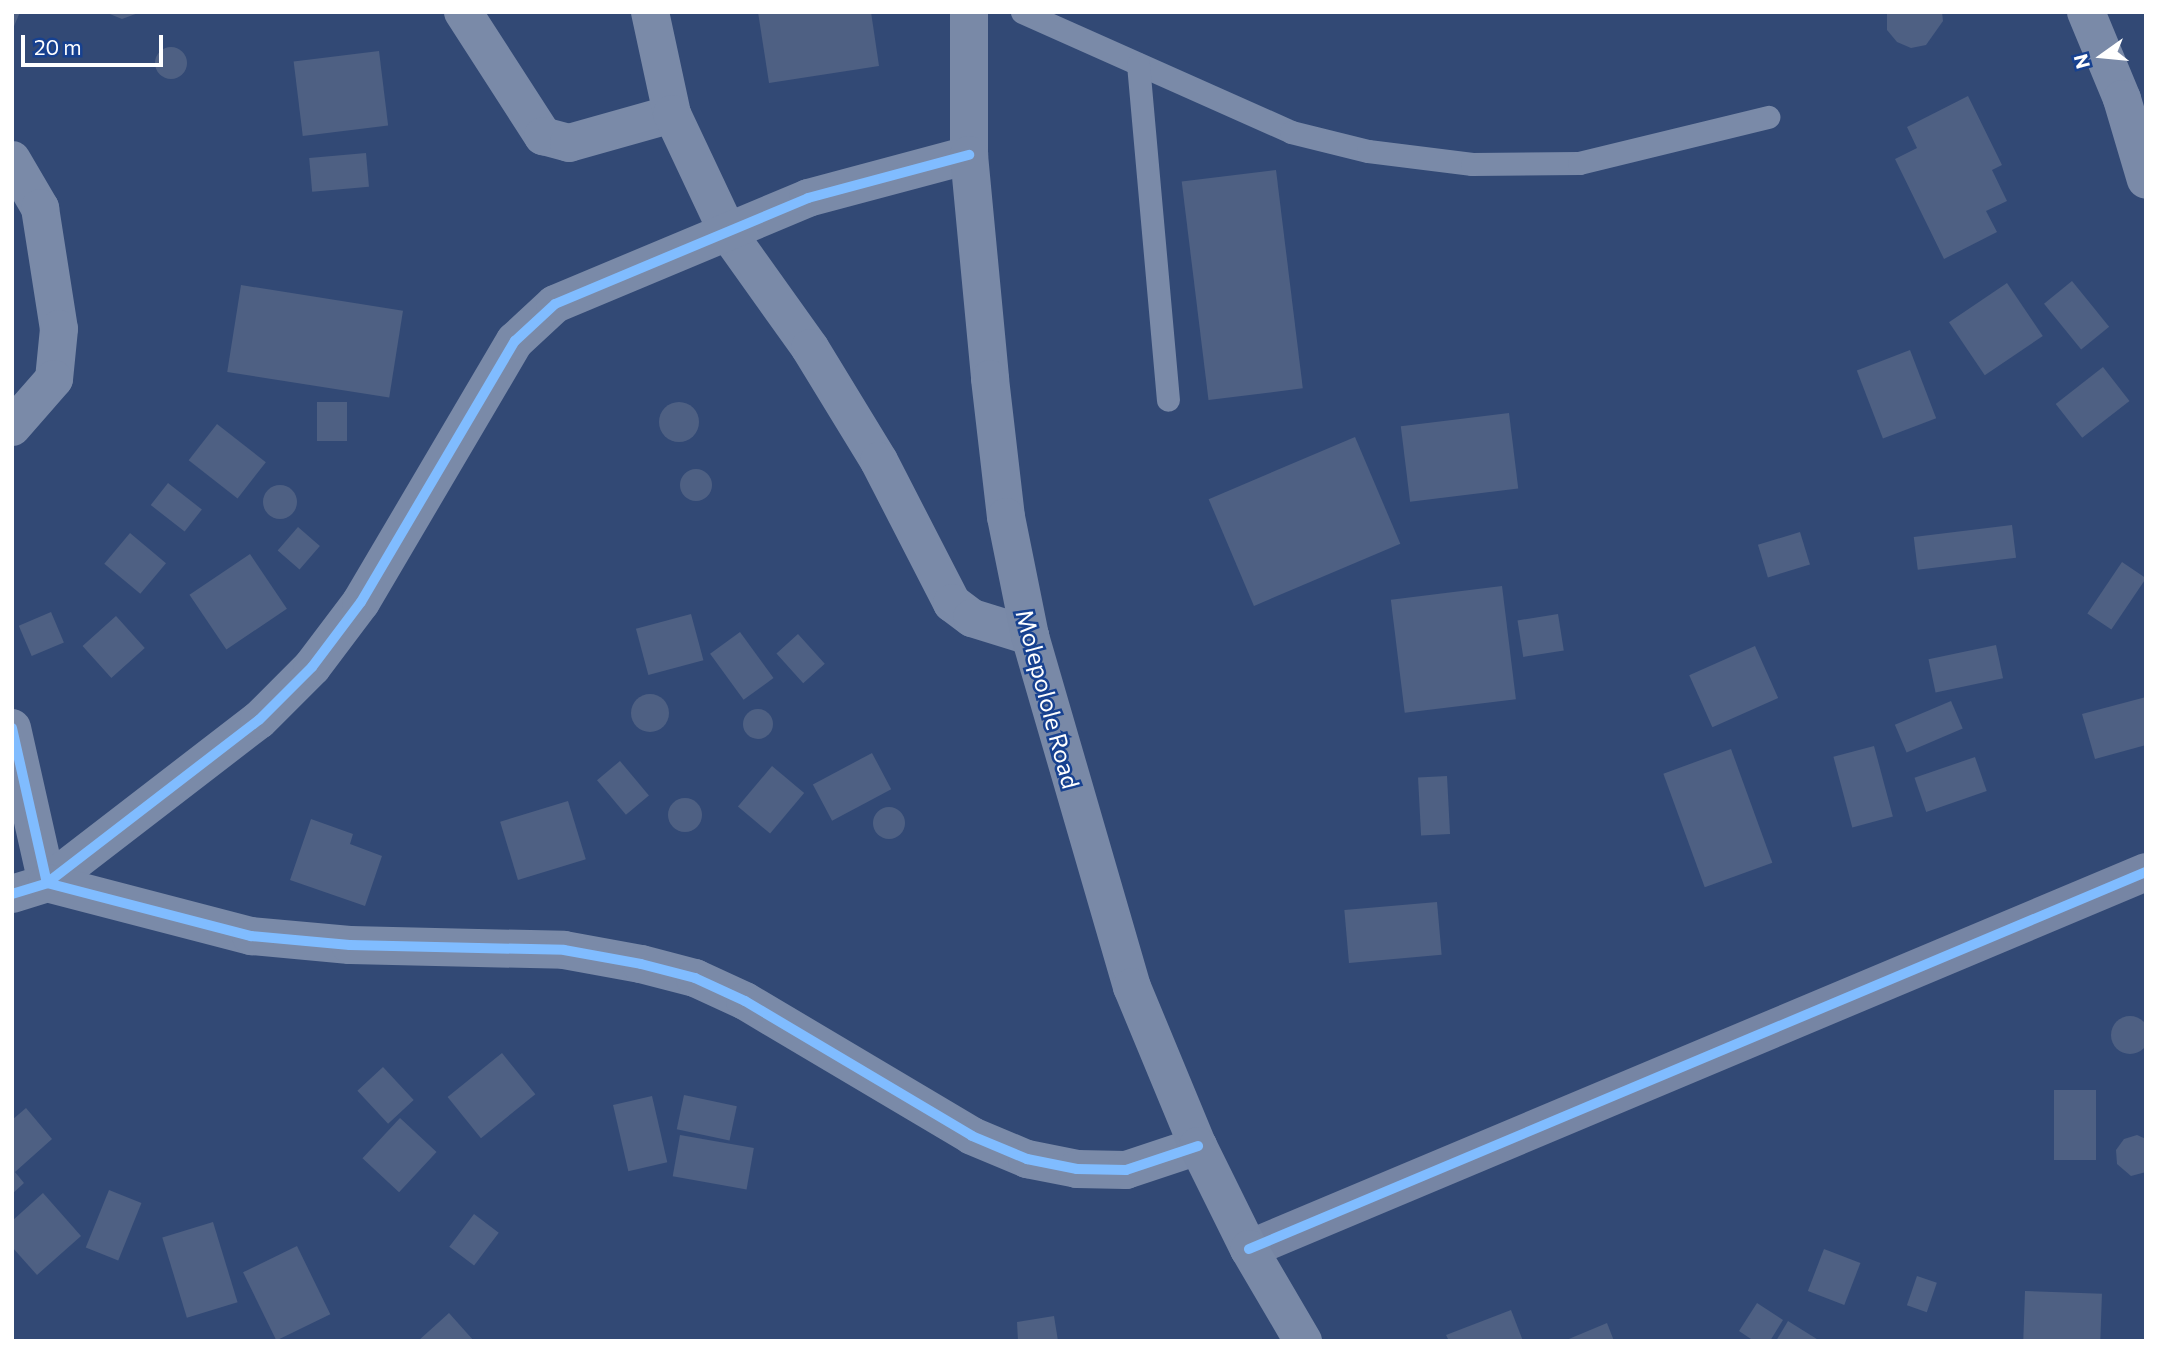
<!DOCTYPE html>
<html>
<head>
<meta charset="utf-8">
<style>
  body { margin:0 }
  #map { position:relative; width:2158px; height:1353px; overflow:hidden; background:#324975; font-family:Commissioner,sans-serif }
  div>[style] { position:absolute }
  .building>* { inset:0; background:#4e6083; transform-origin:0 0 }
  .round { border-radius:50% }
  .lane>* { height:23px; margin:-11.5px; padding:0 11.5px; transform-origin:11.5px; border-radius:11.5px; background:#7a8aa8 }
  .street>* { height:38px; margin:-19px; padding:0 19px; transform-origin:19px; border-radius:19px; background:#7a8aa8 }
  .secondary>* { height:38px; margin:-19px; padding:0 19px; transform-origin:19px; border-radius:19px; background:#7685a4 }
  .primary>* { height:38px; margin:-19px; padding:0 19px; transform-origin:19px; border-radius:19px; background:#7989a7 }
  .cycleway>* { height:10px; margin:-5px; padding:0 5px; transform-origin:5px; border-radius:5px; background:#80bcff }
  span { translate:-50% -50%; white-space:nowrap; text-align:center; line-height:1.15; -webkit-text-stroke:5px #174190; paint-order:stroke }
  .street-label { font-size:24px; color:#fff }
  .frame { position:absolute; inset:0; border:14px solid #fff; pointer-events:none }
  .north { position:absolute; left:2067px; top:21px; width:70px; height:70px; -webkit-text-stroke:5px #174190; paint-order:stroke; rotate:255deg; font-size:19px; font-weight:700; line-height:28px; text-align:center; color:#fff }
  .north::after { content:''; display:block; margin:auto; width:24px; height:32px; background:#fff; clip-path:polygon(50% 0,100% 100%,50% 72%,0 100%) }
  .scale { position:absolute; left:21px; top:35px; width:142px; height:32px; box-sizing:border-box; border:4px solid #fff; border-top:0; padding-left:9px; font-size:21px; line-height:24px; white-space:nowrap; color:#fff; -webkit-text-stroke:5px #174190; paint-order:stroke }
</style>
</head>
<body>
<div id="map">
  <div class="building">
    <div style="clip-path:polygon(12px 12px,20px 12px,12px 31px)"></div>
    <div style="clip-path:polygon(105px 12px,141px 12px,122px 19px)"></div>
    <div style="clip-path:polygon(758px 12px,871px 12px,879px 66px,769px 83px)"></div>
    <div style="clip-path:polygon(1887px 12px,1942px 12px,1943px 21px,1926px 45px,1911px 48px,1897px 42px,1887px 30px)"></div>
    <div class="round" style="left:155px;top:47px;width:32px;height:32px"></div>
    <div style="left:379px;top:51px;width:75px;height:86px;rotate:83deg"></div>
    <div style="clip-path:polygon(1968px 96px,2002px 165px,1992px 170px,2007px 201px,1986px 211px,1997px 232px,1944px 259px,1895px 159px,1917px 148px,1907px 127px)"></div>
    <div style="left:366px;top:153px;width:34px;height:57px;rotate:85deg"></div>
    <div style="left:1276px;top:170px;width:220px;height:95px;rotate:83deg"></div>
    <div style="left:2072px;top:281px;width:59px;height:36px;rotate:51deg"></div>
    <div style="left:2007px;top:283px;width:64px;height:70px;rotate:56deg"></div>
    <div style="left:241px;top:285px;width:164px;height:88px;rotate:9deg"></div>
    <div style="left:1910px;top:350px;width:73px;height:57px;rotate:69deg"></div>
    <div style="left:2103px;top:367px;width:43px;height:60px;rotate:52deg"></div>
    <div style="left:317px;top:402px;width:30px;height:39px"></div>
    <div class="round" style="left:659px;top:402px;width:40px;height:40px"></div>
    <div style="left:1509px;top:413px;width:76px;height:109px;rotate:83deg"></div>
    <div style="left:217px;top:424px;width:62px;height:46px;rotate:38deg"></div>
    <div style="left:1355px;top:437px;width:116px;height:159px;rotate:67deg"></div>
    <div class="round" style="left:680px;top:469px;width:32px;height:32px"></div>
    <div style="left:168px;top:483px;width:43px;height:28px;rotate:38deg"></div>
    <div class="round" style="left:263px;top:485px;width:34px;height:34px"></div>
    <div style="left:2012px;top:525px;width:33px;height:99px;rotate:83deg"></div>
    <div style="left:298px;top:527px;width:29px;height:31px;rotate:41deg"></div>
    <div style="left:1800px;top:532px;width:34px;height:44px;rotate:73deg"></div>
    <div style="left:130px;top:533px;width:47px;height:40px;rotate:40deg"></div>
    <div style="left:250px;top:554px;width:66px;height:73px;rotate:56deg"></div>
    <div style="left:2122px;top:562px;width:29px;height:62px;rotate:34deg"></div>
    <div style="left:1502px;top:586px;width:114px;height:112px;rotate:83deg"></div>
    <div style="left:51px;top:612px;width:33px;height:35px;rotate:67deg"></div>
    <div style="left:691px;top:614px;width:48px;height:57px;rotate:75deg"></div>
    <div style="left:1558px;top:614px;width:37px;height:41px;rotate:81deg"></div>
    <div style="left:116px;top:616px;width:43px;height:45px;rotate:48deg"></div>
    <div style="left:740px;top:632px;width:57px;height:37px;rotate:54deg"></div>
    <div style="left:798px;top:634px;width:40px;height:29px;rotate:48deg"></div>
    <div style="left:1996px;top:645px;width:34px;height:69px;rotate:78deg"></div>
    <div style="left:1755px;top:646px;width:57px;height:72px;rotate:66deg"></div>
    <div class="round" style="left:631px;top:694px;width:38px;height:38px"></div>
    <div style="clip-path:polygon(2146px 697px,2146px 745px,2095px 759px,2082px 714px)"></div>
    <div style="left:1951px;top:701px;width:30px;height:61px;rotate:67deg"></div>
    <div class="round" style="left:743px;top:709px;width:30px;height:30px"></div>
    <div style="left:1874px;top:746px;width:73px;height:42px;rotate:75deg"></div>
    <div style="left:1731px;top:749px;width:121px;height:72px;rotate:70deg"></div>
    <div style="left:872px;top:753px;width:41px;height:67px;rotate:62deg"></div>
    <div style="left:1975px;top:757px;width:36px;height:64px;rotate:71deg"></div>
    <div style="left:620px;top:761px;width:45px;height:30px;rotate:50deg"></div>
    <div style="left:772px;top:766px;width:42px;height:53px;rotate:40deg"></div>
    <div style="left:1447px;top:776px;width:58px;height:29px;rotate:87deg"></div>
    <div class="round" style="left:668px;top:798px;width:34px;height:34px"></div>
    <div style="left:568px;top:801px;width:61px;height:71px;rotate:73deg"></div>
    <div class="round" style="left:873px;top:807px;width:32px;height:32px"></div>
    <div style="clip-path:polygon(311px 819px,353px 834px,350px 844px,382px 856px,365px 906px,290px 880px)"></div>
    <div style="left:1437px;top:902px;width:53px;height:93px;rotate:85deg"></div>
    <div class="round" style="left:2111px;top:1016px;width:38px;height:38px"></div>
    <div style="left:502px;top:1053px;width:53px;height:70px;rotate:51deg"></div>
    <div style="left:383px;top:1067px;width:45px;height:35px;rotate:47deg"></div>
    <div style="left:2054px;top:1090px;width:42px;height:70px"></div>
    <div style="left:684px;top:1095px;width:54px;height:35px;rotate:12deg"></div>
    <div style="left:652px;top:1096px;width:68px;height:40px;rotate:77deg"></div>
    <div style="clip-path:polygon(26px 1108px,52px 1139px,15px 1172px,24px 1183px,12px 1194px,12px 1120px)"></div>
    <div style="left:400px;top:1118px;width:50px;height:55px;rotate:43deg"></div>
    <div style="left:680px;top:1135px;width:75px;height:42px;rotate:10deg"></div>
    <div style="clip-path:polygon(2137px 1135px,2146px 1139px,2146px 1172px,2131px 1176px,2117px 1164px,2116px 1150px,2124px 1139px)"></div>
    <div style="left:109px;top:1190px;width:35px;height:62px;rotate:22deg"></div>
    <div style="clip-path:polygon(43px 1193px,81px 1236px,37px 1275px,12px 1247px,12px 1221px)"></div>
    <div style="left:474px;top:1214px;width:31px;height:41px;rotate:37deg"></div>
    <div style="left:213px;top:1222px;width:84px;height:53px;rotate:73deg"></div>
    <div style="left:297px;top:1246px;width:76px;height:60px;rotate:64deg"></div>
    <div style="left:1824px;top:1249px;width:39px;height:45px;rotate:21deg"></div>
    <div style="left:1917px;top:1276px;width:21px;height:31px;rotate:19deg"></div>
    <div style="left:2025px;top:1291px;width:77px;height:50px;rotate:2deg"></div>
    <div style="clip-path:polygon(1757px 1303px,1783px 1320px,1770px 1341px,1754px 1341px,1739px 1331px)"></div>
    <div style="clip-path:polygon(1511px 1310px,1523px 1341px,1449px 1341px,1446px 1335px)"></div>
    <div style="clip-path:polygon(449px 1313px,474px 1341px,418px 1341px)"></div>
    <div style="clip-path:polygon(1054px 1316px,1058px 1341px,1018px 1341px,1017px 1322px)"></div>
    <div style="clip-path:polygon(1788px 1321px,1820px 1341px,1776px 1341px)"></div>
    <div style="clip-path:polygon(1607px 1323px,1614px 1341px,1564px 1341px)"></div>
  </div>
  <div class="lane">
    <div style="left:1022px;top:12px;width:295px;rotate:24deg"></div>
    <div style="left:1291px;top:132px;width:79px;rotate:13.9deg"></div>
    <div style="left:1368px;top:151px;width:105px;rotate:7.1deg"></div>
    <div style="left:1472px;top:164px;width:107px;rotate:-0.5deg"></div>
    <div style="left:1579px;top:163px;width:195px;rotate:-13.7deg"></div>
    <div style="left:1138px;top:64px;width:337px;rotate:84.9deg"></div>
  </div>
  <div class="street">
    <div style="left:463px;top:12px;width:148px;rotate:57.2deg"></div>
    <div style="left:543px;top:136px;width:27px;rotate:15deg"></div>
    <div style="left:569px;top:143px;width:107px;rotate:-15.7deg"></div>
    <div style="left:650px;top:12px;width:104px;rotate:77.8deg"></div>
    <div style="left:672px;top:114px;width:132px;rotate:64.8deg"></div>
    <div style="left:728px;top:233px;width:141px;rotate:54.5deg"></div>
    <div style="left:810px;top:348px;width:132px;rotate:58.6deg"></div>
    <div style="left:879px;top:461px;width:160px;rotate:62.8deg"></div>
    <div style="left:952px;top:603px;width:25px;rotate:37deg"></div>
    <div style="left:972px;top:618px;width:61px;rotate:17.2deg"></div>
    <div style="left:2086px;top:12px;width:94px;rotate:67.5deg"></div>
    <div style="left:2122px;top:99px;width:84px;rotate:73.5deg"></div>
    <div style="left:12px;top:160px;width:56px;rotate:59.7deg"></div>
    <div style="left:40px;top:208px;width:122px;rotate:81.1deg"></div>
    <div style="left:59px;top:329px;width:50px;rotate:95.7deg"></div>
    <div style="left:54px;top:379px;width:64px;rotate:131.2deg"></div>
    <div style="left:12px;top:728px;width:159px;rotate:77.3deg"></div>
    <div style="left:47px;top:883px;width:267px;rotate:-37.6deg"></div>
    <div style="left:259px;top:720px;width:75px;rotate:-45deg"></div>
    <div style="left:312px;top:667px;width:81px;rotate:-53deg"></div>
    <div style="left:361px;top:602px;width:303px;rotate:-59.5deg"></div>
    <div style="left:515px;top:341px;width:54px;rotate:-42.8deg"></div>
    <div style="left:555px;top:304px;width:274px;rotate:-22.7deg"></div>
    <div style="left:808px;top:198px;width:167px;rotate:-15deg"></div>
    <div style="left:12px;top:894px;width:37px;rotate:-17deg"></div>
    <div style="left:47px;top:883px;width:211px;rotate:14.6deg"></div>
    <div style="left:251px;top:936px;width:99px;rotate:5.2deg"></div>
    <div style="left:350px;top:945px;width:214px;rotate:1.3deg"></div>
    <div style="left:564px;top:950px;width:78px;rotate:10.3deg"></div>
    <div style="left:641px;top:964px;width:56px;rotate:14.5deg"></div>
    <div style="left:695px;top:978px;width:55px;rotate:24.7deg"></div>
    <div style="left:745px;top:1001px;width:264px;rotate:30.7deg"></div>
    <div style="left:972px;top:1136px;width:60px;rotate:22.7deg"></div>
    <div style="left:1027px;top:1159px;width:51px;rotate:11.3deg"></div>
    <div style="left:1077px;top:1169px;width:49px;rotate:1.2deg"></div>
    <div style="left:1126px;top:1170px;width:76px;rotate:-18.4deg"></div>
  </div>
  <div class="secondary">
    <div style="left:1249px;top:1249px;width:973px;rotate:-22.8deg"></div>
  </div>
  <div class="primary">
    <div style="left:969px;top:12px;width:143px;rotate:90deg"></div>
    <div style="left:969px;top:155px;width:225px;rotate:84.6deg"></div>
    <div style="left:990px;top:379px;width:139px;rotate:83.4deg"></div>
    <div style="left:1006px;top:517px;width:121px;rotate:78.6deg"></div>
    <div style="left:1030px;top:636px;width:366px;rotate:73.8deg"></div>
    <div style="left:1132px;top:987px;width:172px;rotate:67.5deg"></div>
    <div style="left:1198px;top:1146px;width:115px;rotate:63.7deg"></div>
    <div style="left:1249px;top:1249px;width:107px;rotate:59.6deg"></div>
  </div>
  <div class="cycleway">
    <div style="left:12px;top:728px;width:159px;rotate:77.3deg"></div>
    <div style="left:47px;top:883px;width:267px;rotate:-37.6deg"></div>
    <div style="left:259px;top:720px;width:75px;rotate:-45deg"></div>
    <div style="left:312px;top:667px;width:81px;rotate:-53deg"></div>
    <div style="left:361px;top:602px;width:303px;rotate:-59.5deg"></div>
    <div style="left:515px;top:341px;width:54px;rotate:-42.8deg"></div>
    <div style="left:555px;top:304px;width:274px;rotate:-22.7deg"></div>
    <div style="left:808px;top:198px;width:167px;rotate:-15deg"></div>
    <div style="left:12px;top:894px;width:37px;rotate:-17deg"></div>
    <div style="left:47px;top:883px;width:211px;rotate:14.6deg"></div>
    <div style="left:251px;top:936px;width:99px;rotate:5.2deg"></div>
    <div style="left:350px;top:945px;width:214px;rotate:1.3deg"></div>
    <div style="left:564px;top:950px;width:78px;rotate:10.3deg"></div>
    <div style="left:641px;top:964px;width:56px;rotate:14.5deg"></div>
    <div style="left:695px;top:978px;width:55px;rotate:24.7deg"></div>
    <div style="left:745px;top:1001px;width:264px;rotate:30.7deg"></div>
    <div style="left:972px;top:1136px;width:60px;rotate:22.7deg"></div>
    <div style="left:1027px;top:1159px;width:51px;rotate:11.3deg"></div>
    <div style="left:1077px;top:1169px;width:49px;rotate:1.2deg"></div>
    <div style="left:1126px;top:1170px;width:76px;rotate:-18.4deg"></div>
    <div style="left:1249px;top:1249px;width:973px;rotate:-22.8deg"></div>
  </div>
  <div class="street-label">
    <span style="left:1048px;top:699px;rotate:75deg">Molepolole Road</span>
  </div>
  <div class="frame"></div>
  <div class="north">N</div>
  <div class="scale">20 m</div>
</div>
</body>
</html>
